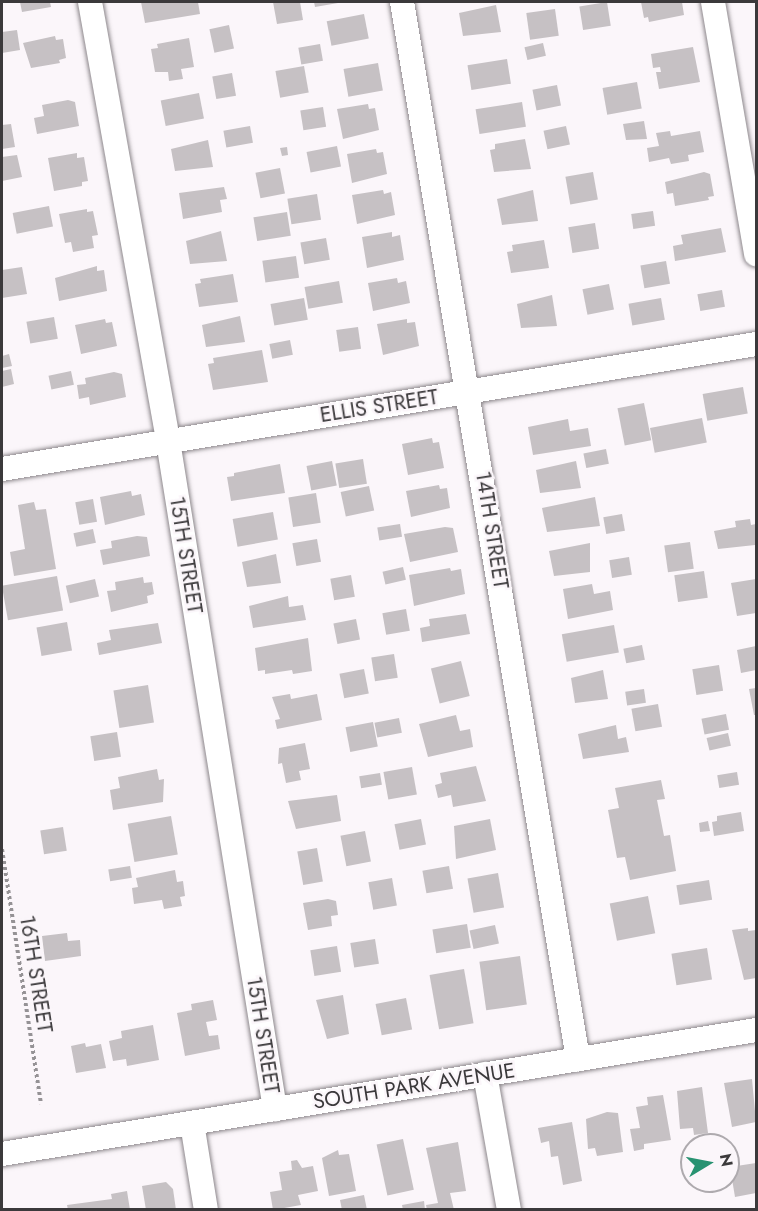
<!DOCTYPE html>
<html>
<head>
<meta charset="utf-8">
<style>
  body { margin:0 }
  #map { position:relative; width:758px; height:1211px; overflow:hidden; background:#fbf6fa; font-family:Jost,sans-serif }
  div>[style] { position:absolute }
  .building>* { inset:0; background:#c6c1c4; transform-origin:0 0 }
  .path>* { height:4px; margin-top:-2px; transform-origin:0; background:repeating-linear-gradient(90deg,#959295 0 3px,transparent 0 6px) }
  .roads { filter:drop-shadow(0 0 2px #8d888c) drop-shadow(0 0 2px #8d888c) }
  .minor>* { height:24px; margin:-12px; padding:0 12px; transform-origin:12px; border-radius:12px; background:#fff }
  span { translate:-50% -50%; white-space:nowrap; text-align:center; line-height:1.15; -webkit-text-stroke:5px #fbf6fa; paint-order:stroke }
  .street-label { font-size:21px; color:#3b393b }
  .frame { position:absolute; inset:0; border:3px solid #3b393b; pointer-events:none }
  .north { position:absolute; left:680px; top:1133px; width:60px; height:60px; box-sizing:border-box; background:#fbf6fa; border:2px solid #aeaaae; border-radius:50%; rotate:80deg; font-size:16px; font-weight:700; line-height:24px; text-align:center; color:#3b393b }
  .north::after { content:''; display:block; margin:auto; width:21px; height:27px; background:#289271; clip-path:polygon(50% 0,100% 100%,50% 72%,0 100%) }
</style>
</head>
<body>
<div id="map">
  <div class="building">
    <div style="clip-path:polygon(20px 2px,50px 2px,51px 7px,22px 12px)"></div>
    <div style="clip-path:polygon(141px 2px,198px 2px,200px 14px,145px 23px)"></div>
    <div style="clip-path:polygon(273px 2px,300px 2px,303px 20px,277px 24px)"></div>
    <div style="clip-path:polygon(314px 2px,338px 2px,338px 3px,315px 7px)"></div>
    <div style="left:607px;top:2px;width:24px;height:28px;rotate:81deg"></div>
    <div style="clip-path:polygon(641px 2px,682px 2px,684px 15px,649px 22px,648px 17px,644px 18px)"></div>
    <div style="clip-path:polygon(496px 5px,501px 32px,463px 36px,459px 13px)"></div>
    <div style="left:555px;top:9px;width:27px;height:29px;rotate:82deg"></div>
    <div style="left:364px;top:14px;width:25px;height:38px;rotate:79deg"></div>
    <div style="left:229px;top:25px;width:24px;height:20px;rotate:78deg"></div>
    <div style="clip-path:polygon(17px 30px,20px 50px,2px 53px,2px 32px)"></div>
    <div style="clip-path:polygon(55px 36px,56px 40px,63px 39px,66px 58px,59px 60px,60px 63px,31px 68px,23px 43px)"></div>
    <div style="clip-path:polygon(189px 38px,194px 67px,181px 69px,183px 79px,169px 81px,168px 72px,155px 72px,151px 49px,158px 48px,157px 44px)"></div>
    <div style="left:543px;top:43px;width:13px;height:19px;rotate:77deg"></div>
    <div style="left:320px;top:44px;width:17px;height:22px;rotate:80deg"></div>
    <div style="clip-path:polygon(693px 47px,700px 82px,659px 89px,656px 72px,661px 72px,660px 67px,653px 68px,651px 54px)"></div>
    <div style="left:507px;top:59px;width:25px;height:40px;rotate:81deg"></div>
    <div style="left:378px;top:63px;width:28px;height:35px;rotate:80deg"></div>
    <div style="left:304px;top:66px;width:27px;height:29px;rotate:80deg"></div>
    <div style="left:232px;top:73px;width:23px;height:20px;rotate:80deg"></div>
    <div style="left:637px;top:82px;width:27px;height:35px;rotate:80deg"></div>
    <div style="left:557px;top:85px;width:21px;height:25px;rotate:79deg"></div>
    <div style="left:199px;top:93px;width:26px;height:39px;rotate:79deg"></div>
    <div style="clip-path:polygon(68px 100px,75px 102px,79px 126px,37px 134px,34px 118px,44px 116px,42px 105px)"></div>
    <div style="left:522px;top:102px;width:25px;height:47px;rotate:81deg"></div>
    <div style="clip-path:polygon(368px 104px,369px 109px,375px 108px,379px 130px,343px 139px,337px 109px)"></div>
    <div style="left:323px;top:107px;width:20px;height:23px;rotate:81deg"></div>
    <div style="clip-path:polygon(644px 121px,647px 139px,626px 140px,623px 124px)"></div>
    <div style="clip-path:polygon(11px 124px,15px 147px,2px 149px,2px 125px)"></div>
    <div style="left:250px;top:126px;width:17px;height:27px;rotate:80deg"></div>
    <div style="left:566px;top:126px;width:19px;height:23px;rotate:78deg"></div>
    <div style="clip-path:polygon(670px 131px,671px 136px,700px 131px,704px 152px,688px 155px,689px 161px,671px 164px,669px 158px,649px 162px,647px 148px,659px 146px,656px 133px)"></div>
    <div style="clip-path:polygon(525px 139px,531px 169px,494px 172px,490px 150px,495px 149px,495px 144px)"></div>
    <div style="clip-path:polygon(208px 140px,213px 167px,175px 171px,171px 149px)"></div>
    <div style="left:337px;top:146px;width:21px;height:31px;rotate:79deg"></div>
    <div style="clip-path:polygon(287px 147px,288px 155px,282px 156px,280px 148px)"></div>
    <div style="clip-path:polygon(376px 149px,377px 153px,383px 152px,387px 174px,352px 183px,347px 154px)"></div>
    <div style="clip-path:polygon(77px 153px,77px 158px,84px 157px,88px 181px,82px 182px,82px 186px,54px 191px,48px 158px)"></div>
    <div style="clip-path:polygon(17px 155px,22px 177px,2px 181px,2px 157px)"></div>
    <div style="left:280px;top:168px;width:26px;height:25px;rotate:79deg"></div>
    <div style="left:593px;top:172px;width:28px;height:28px;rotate:80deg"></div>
    <div style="clip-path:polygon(704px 172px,710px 174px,714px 196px,708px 197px,709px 200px,675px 206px,673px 193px,667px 194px,665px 182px)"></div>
    <div style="clip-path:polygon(224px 187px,227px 199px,220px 200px,222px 212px,183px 219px,179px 193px)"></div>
    <div style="clip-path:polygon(383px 190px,384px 194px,391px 192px,395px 215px,357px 224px,352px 195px)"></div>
    <div style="clip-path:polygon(533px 190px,538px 221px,502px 225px,497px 199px)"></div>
    <div style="left:317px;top:194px;width:26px;height:30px;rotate:81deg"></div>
    <div style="left:49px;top:206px;width:21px;height:37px;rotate:79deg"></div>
    <div style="clip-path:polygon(87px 209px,87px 212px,93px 211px,98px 235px,92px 236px,94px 248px,73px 252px,71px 242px,65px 243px,59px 214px)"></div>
    <div style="left:653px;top:211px;width:15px;height:22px;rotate:82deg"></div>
    <div style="left:287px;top:212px;width:24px;height:34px;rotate:81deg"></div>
    <div style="left:595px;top:223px;width:26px;height:27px;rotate:81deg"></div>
    <div style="clip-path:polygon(721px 228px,726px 252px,675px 261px,673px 246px,683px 244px,681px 235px)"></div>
    <div style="clip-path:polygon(221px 231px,227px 261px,190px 264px,186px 241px)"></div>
    <div style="clip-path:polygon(392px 232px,392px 237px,400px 235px,404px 260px,367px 268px,362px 237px)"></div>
    <div style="left:326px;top:238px;width:22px;height:26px;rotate:80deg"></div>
    <div style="clip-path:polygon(544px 240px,549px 268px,511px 273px,507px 252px,513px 251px,512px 245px)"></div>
    <div style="left:296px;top:256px;width:22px;height:34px;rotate:82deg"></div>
    <div style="left:666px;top:261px;width:23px;height:26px;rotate:80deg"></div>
    <div style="clip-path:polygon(97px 266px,97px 271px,104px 270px,107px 291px,59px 301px,55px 278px)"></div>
    <div style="clip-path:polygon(22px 267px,27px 294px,2px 298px,2px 270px)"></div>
    <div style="clip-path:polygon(233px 274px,238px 302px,199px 307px,195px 284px,201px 283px,200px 279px)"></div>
    <div style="clip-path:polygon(397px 278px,398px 283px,406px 281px,410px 303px,373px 311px,368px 283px)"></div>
    <div style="left:339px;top:281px;width:22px;height:35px;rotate:80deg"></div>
    <div style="left:609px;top:284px;width:26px;height:27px;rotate:79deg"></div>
    <div style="left:722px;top:290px;width:17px;height:25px;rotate:80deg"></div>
    <div style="clip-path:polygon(552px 295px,557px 326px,521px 328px,517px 304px)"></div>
    <div style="left:304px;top:298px;width:22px;height:34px;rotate:80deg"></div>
    <div style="left:661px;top:298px;width:22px;height:33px;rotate:80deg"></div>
    <div style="clip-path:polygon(240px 316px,245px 342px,206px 347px,202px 325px)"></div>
    <div style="left:54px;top:317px;width:22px;height:28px;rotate:80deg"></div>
    <div style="clip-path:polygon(105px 319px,106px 323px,112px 322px,117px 346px,81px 354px,75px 325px)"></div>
    <div style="clip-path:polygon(407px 319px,407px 323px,415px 322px,419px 346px,383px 355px,377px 324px)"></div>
    <div style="left:358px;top:327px;width:22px;height:22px;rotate:82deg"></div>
    <div style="left:290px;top:340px;width:15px;height:21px;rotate:79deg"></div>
    <div style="clip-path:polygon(262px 350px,268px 382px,213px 390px,208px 364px,214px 363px,213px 358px)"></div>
    <div style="clip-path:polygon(9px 354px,12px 366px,2px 368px,2px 356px)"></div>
    <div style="clip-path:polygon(11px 369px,14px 384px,2px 387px,2px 371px)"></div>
    <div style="left:71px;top:371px;width:14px;height:23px;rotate:78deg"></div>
    <div style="clip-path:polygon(114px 372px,122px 374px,126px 397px,90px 405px,89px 397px,79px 399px,77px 385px,86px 384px,85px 378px)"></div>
    <div style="left:743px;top:387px;width:27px;height:41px;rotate:80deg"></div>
    <div style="left:644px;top:403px;width:38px;height:27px;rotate:79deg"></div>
    <div style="left:702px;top:418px;width:25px;height:53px;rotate:79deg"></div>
    <div style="clip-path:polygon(568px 419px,570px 431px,588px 428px,591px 446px,533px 455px,528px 427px)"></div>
    <div style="clip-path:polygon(432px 438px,433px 443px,439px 442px,444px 468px,408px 475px,402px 444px)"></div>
    <div style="left:606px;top:449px;width:15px;height:23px;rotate:79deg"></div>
    <div style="left:363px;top:459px;width:25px;height:28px;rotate:81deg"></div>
    <div style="left:332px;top:461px;width:25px;height:26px;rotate:79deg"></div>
    <div style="clip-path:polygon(576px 461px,581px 488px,540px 493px,536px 470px)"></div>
    <div style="clip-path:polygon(280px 464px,285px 493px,231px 501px,227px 477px,234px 476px,234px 473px)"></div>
    <div style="clip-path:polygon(439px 485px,440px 489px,447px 488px,450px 508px,411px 517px,406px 491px)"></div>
    <div style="left:369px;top:486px;width:25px;height:29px;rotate:78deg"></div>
    <div style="clip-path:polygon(131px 491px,132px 496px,141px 494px,145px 515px,105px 525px,100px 497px)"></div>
    <div style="left:316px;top:493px;width:30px;height:28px;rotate:81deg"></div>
    <div style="clip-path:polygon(595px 497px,600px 526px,547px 532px,542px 508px)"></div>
    <div style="left:93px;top:499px;width:23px;height:18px;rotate:80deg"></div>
    <div style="clip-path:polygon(34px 502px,36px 510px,46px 509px,56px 569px,14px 576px,10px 552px,25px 549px,18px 505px)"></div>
    <div style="left:273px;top:512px;width:28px;height:41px;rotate:80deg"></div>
    <div style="left:622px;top:514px;width:17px;height:19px;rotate:80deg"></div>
    <div style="clip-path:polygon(750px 519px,751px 525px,756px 524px,755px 545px,718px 549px,714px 531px,736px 527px,735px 521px)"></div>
    <div style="left:400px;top:524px;width:13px;height:23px;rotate:81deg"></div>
    <div style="clip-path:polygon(445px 527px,453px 528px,458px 552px,410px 562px,404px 534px)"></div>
    <div style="left:93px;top:529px;width:14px;height:20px;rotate:78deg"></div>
    <div style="clip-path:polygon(137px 536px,147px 537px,150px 556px,103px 565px,100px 550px,112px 548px,111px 541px)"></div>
    <div style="left:317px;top:539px;width:23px;height:25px;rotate:80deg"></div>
    <div style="left:690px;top:542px;width:27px;height:26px;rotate:82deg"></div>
    <div style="clip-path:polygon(590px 543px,590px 572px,554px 576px,549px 551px)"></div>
    <div style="clip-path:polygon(276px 554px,281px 583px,247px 587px,242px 562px)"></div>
    <div style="left:629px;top:557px;width:18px;height:20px;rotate:81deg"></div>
    <div style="left:403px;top:567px;width:13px;height:21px;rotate:77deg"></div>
    <div style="clip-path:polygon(450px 568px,451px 571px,461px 569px,465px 594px,414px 606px,409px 575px)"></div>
    <div style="left:704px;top:571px;width:27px;height:30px;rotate:82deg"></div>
    <div style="left:351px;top:575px;width:22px;height:21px;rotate:80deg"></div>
    <div style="left:57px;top:576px;width:35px;height:56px;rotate:80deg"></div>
    <div style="clip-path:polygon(143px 577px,144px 583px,152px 582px,154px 594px,147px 596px,148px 603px,111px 612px,107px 591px,116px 590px,115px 582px)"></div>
    <div style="left:95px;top:579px;width:18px;height:30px;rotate:77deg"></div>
    <div style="clip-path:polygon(756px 579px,756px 613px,737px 616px,731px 583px)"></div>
    <div style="clip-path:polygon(592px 584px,594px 594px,610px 591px,613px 610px,568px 619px,563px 589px)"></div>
    <div style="clip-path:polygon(288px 596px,289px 607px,303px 605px,306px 620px,253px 628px,249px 606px)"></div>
    <div style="left:406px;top:609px;width:22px;height:24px;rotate:80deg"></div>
    <div style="clip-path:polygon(466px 614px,470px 634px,422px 642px,420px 628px,430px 626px,429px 619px)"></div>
    <div style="left:356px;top:619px;width:21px;height:23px;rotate:79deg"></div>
    <div style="left:67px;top:622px;width:29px;height:31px;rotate:80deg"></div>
    <div style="clip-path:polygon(158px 623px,162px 643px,99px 655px,97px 643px,111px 640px,109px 630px)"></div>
    <div style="left:614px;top:625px;width:28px;height:53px;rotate:80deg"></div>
    <div style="clip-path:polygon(308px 638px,312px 671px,293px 674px,292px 670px,265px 674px,265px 670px,258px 671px,255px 648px)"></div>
    <div style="left:642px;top:645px;width:15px;height:19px;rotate:79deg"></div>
    <div style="clip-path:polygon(756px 646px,756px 670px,741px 673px,737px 650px)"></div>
    <div style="left:394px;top:654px;width:24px;height:23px;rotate:81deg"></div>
    <div style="left:461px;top:661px;width:36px;height:31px;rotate:76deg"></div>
    <div style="left:719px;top:665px;width:26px;height:27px;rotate:81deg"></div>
    <div style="left:364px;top:669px;width:25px;height:25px;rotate:79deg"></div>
    <div style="clip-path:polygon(603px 670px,608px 699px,575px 703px,571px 678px)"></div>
    <div style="left:148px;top:685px;width:38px;height:35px;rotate:81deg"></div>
    <div style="clip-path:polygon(756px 688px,756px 715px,754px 715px,749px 689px)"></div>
    <div style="left:644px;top:689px;width:14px;height:19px;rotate:82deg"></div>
    <div style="clip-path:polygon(290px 694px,291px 699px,317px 694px,322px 720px,277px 729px,275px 720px,280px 719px,272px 697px)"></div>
    <div style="left:658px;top:704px;width:23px;height:27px;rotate:80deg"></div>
    <div style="left:726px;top:714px;width:16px;height:25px;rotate:79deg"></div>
    <div style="clip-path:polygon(456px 715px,460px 731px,470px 729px,473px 747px,428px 757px,419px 724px)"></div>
    <div style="left:399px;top:718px;width:15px;height:25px;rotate:79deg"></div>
    <div style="left:373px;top:722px;width:25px;height:28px;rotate:79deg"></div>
    <div style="clip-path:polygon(616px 725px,618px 739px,626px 737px,629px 752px,583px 759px,578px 734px)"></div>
    <div style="left:117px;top:732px;width:25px;height:27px;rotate:81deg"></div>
    <div style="left:728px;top:733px;width:13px;height:22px;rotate:77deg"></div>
    <div style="clip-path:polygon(305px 743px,310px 769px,299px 771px,301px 780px,286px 783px,282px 763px,278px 764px,279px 748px)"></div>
    <div style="clip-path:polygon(476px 766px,486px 801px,453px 807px,451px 795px,438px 798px,435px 785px,442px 783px,440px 773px)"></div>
    <div style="left:412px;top:767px;width:28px;height:29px;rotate:80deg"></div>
    <div style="clip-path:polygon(157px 769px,159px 780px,164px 779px,163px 802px,113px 810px,110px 790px,120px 788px,118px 777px)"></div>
    <div style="left:737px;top:772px;width:13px;height:20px;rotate:81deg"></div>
    <div style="left:380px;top:773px;width:12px;height:21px;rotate:81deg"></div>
    <div style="clip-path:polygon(661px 780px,665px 799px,657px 800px,664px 836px,670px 835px,676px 871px,630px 880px,625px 857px,617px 858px,608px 810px,619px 808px,615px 788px)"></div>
    <div style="clip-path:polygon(337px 795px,341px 821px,296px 829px,288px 801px)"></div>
    <div style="clip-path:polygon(741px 812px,744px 831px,714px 836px,712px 822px,717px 821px,717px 816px)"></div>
    <div style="left:171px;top:816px;width:39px;height:44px;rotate:80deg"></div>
    <div style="left:421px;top:819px;width:26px;height:27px;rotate:79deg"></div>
    <div style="clip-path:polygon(490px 819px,496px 850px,456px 859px,454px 826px)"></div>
    <div style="clip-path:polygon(708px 821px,710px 831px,700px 832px,699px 823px)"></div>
    <div style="left:63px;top:827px;width:24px;height:23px;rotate:81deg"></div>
    <div style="left:365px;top:831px;width:31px;height:25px;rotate:79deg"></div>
    <div style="left:317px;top:848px;width:34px;height:20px;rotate:80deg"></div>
    <div style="left:130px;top:866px;width:12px;height:22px;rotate:81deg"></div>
    <div style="left:449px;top:866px;width:23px;height:27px;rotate:80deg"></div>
    <div style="clip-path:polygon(175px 870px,177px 882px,183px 881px,185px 896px,180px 897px,182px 906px,164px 909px,162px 900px,134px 904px,132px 888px,138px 887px,136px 878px)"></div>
    <div style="left:498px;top:873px;width:35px;height:31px;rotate:80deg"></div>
    <div style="left:392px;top:878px;width:28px;height:24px;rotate:80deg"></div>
    <div style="left:709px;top:880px;width:20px;height:33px;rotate:81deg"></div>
    <div style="left:648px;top:896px;width:38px;height:39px;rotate:79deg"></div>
    <div style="clip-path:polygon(328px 899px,336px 901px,338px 915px,331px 916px,332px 926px,308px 930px,303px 903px)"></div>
    <div style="left:467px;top:924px;width:24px;height:35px;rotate:81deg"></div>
    <div style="left:495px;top:925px;width:19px;height:26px;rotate:78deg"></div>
    <div style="clip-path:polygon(748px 928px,748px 931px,756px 930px,756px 978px,744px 980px,732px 930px)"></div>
    <div style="clip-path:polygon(67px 933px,68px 941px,80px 940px,81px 956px,45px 961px,42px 936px)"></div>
    <div style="left:375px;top:939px;width:25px;height:25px;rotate:81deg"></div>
    <div style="left:337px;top:946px;width:26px;height:27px;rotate:81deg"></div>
    <div style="left:707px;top:948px;width:32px;height:36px;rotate:81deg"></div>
    <div style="left:520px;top:956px;width:49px;height:41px;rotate:82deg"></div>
    <div style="left:464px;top:969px;width:55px;height:35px;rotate:80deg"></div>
    <div style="clip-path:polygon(343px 995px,349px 1034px,327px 1039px,316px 1000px)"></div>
    <div style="left:406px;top:998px;width:32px;height:31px;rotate:79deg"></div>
    <div style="clip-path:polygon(213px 1000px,217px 1020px,206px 1022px,209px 1036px,218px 1035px,220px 1049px,185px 1056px,177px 1013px,192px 1010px,191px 1004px)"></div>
    <div style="clip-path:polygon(153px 1025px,159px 1060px,127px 1066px,126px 1059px,113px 1061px,109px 1041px,122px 1038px,121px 1031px)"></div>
    <div style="clip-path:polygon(85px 1043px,86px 1047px,101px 1044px,106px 1068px,76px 1073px,71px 1046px)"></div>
    <div style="clip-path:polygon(752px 1079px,756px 1122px,732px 1127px,724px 1083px)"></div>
    <div style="clip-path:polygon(702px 1087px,708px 1133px,694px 1135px,693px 1128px,680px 1129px,677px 1091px)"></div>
    <div style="clip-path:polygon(663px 1095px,671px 1140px,644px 1144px,644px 1149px,634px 1151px,630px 1129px,640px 1128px,636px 1107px,648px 1105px,647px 1097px)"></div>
    <div style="clip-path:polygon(607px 1112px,618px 1113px,623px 1152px,597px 1156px,595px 1148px,588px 1149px,586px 1119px)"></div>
    <div style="clip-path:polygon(572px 1122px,582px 1181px,563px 1185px,558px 1156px,551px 1157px,549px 1141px,541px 1143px,538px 1128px)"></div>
    <div style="clip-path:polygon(720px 1137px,721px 1145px,699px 1145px,699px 1141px)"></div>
    <div style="left:403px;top:1139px;width:52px;height:27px;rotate:78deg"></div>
    <div style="clip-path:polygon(458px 1142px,466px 1191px,450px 1193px,454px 1210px,427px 1210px,426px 1205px,438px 1203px,426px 1148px)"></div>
    <div style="clip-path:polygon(338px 1150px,339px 1155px,349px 1154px,356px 1191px,329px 1196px,322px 1158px)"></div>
    <div style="clip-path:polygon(297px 1160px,302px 1168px,313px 1166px,318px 1191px,298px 1195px,301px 1205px,273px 1210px,270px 1192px,282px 1190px,279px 1172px,292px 1170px,291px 1161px)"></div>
    <div style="clip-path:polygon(756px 1163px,756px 1193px,735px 1197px,730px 1167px)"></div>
    <div style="clip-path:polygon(166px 1182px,173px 1189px,176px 1210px,146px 1210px,142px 1186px)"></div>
    <div style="clip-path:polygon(127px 1191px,130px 1210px,68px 1210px,67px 1205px,112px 1199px,111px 1194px)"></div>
    <div style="clip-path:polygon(364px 1195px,367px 1210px,342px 1210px,340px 1200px)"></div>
    <div style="clip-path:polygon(424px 1201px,425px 1210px,403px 1210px,402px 1205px)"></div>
  </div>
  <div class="path">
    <div style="left:2px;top:849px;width:258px;rotate:81.3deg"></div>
  </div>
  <div class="roads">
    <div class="minor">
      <div style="left:90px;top:2px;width:446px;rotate:79.9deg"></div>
      <div style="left:168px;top:441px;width:677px;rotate:80.9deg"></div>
      <div style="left:402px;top:2px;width:1072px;rotate:80.55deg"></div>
      <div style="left:713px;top:2px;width:256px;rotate:80.3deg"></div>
      <div style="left:2px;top:469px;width:764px;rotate:-9.41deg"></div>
      <div style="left:485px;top:1074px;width:138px;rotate:80deg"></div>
      <div style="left:192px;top:1123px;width:88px;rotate:80.9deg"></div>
      <div style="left:2px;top:1154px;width:764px;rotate:-9.34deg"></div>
    </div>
  </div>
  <div class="street-label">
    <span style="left:379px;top:406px;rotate:-9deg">ELLIS STREET</span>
    <span style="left:492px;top:530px;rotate:81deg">14TH STREET</span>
    <span style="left:186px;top:555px;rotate:81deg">15TH STREET</span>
    <span style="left:36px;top:974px;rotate:81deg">16TH STREET</span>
    <span style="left:263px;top:1035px;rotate:81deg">15TH STREET</span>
    <span style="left:414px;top:1086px;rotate:-9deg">SOUTH PARK AVENUE</span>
  </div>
  <div class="frame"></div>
  <div class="north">N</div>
</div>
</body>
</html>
